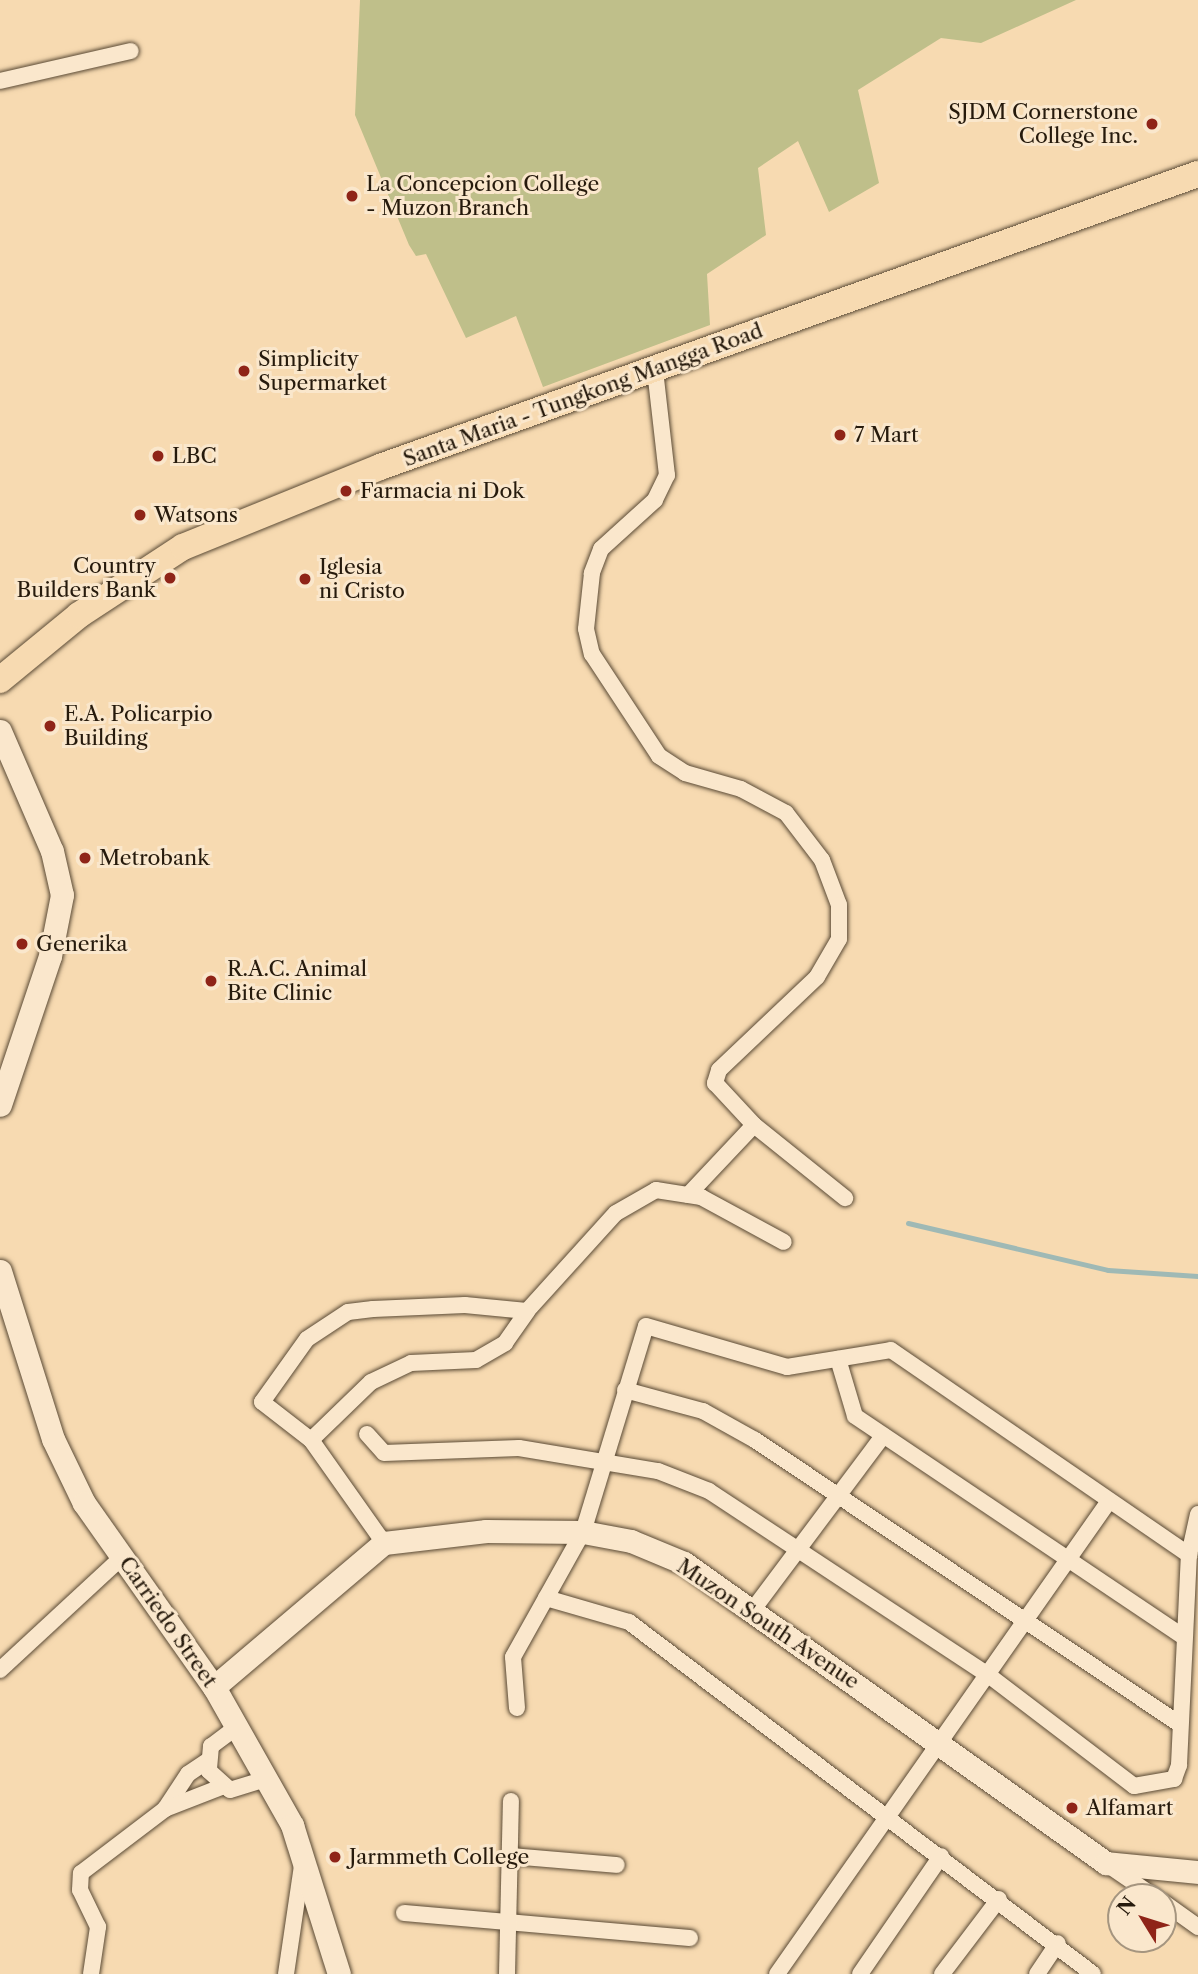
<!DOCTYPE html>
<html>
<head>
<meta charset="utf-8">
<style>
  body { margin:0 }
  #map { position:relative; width:1198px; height:1974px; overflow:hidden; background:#f7dab1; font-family:"Libre Caslon Text",serif }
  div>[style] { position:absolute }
  .green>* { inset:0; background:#bfbf8a }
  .stream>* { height:5px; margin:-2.5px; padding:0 2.5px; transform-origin:2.5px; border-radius:2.5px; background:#9fb9b5 }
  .roads { filter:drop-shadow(0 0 2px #5a4a35) drop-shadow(0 0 2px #5a4a35) }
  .street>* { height:16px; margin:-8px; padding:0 8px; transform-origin:8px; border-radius:8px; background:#fae7cc }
  .secondary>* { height:23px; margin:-11.5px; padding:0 11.5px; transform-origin:11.5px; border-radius:11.5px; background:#fae7cc }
  .primary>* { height:26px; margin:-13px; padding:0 13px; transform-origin:13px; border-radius:13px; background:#f7dab1 }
  .dots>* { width:19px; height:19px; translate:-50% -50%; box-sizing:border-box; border:4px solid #fae7cc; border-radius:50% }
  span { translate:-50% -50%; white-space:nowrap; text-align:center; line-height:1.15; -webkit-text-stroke:6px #fae7cc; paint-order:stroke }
  .poi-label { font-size:21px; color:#261a0c }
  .right { translate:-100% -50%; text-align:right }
  .left { translate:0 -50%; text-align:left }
  .street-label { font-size:21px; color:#261a0c }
  .north { position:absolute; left:1107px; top:1883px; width:70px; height:70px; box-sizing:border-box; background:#fae7cc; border:2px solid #a5957f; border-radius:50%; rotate:308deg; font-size:19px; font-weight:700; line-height:28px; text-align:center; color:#261a0c }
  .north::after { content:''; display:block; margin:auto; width:24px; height:32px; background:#8f2418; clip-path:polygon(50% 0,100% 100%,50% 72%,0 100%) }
</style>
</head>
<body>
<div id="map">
  <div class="green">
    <div style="clip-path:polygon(360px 0,1076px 0,981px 43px,941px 38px,858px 90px,879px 183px,829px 212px,798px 141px,758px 168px,766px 235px,707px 274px,710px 325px,543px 387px,516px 316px,466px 338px,426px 254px,416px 256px,409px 245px,355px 115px)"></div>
  </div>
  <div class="stream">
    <div style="left:908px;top:1223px;width:205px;rotate:13.2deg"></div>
    <div style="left:1108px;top:1270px;width:90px;rotate:3.8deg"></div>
  </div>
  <div class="roads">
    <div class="street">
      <div style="left:0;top:81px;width:134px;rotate:-12.9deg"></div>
      <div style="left:655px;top:370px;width:106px;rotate:83.5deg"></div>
      <div style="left:667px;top:475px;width:28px;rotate:116deg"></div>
      <div style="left:655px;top:500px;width:73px;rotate:137.8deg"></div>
      <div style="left:601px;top:549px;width:26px;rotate:111deg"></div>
      <div style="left:592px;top:573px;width:56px;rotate:96.1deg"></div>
      <div style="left:586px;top:629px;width:26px;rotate:77deg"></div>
      <div style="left:592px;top:654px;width:122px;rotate:56.7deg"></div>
      <div style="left:659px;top:756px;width:31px;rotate:33deg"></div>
      <div style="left:685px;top:773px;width:58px;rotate:15.9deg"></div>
      <div style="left:741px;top:789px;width:51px;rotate:28.1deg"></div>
      <div style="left:786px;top:813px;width:59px;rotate:52.5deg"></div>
      <div style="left:822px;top:860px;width:48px;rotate:69.3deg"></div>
      <div style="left:839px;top:905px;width:34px;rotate:90deg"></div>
      <div style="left:839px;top:939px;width:44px;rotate:120.1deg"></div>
      <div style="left:817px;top:977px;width:135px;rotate:136.5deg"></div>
      <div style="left:719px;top:1070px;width:14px;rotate:107deg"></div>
      <div style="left:715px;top:1083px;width:57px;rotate:47.1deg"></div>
      <div style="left:754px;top:1125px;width:96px;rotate:133.3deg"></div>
      <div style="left:754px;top:1125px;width:117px;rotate:38.7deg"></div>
      <div style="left:838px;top:1359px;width:59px;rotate:73.4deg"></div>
      <div style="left:855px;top:1416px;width:396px;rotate:33.9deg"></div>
      <div style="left:625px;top:1390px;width:81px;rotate:15.1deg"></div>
      <div style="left:703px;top:1411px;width:60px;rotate:29.1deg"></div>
      <div style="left:755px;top:1440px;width:509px;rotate:33.78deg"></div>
      <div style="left:367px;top:1434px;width:25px;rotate:48deg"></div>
      <div style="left:384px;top:1453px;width:135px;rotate:-2.1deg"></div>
      <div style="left:519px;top:1448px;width:141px;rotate:9.4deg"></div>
      <div style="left:658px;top:1471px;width:55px;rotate:21.4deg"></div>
      <div style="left:709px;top:1491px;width:333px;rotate:33.4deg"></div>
      <div style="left:987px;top:1674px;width:185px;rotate:37.3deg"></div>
      <div style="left:1134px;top:1786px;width:41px;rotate:-9.9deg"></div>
      <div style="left:1174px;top:1779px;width:15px;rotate:-70deg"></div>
      <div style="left:1179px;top:1765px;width:210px;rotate:-87.3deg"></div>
      <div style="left:1189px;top:1555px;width:42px;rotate:-77.6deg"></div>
      <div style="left:311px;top:1440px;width:83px;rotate:-44deg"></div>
      <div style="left:371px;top:1382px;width:44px;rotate:-25.4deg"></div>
      <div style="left:411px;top:1363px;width:65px;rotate:-2.6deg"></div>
      <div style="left:476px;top:1360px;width:34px;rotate:-30deg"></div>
      <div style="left:505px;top:1343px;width:39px;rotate:-55deg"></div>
      <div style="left:384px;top:1543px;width:126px;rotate:-125.3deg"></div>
      <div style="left:311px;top:1440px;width:62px;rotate:-142.2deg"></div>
      <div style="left:262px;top:1402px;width:77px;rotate:-54.5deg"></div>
      <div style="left:307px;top:1339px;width:49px;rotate:-33.4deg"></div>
      <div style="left:348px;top:1312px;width:25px;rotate:-7deg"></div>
      <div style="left:373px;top:1309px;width:92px;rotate:-2.5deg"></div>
      <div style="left:465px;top:1305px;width:62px;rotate:5.5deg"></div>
      <div style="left:527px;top:1311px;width:132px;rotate:-47.8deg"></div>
      <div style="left:616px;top:1213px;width:46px;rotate:-29.9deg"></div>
      <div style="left:656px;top:1190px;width:46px;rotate:8.8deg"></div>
      <div style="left:701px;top:1197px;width:94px;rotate:28.5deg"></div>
      <div style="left:546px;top:1598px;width:86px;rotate:16.1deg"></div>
      <div style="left:629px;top:1622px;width:582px;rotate:37.18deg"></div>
      <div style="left:752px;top:1611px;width:219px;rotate:-53.2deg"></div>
      <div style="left:0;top:1670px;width:166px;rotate:-42.8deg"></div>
      <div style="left:517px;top:1708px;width:51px;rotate:-94.5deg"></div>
      <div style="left:513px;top:1657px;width:143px;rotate:-60.8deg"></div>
      <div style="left:583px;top:1532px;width:215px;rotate:-73deg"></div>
      <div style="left:646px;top:1326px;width:147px;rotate:16.2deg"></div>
      <div style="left:787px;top:1367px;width:105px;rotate:-9.3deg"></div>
      <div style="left:891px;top:1350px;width:362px;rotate:34.5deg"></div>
      <div style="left:238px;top:1726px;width:34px;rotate:143deg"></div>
      <div style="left:211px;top:1746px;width:25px;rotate:95deg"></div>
      <div style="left:209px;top:1771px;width:28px;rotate:42deg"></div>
      <div style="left:230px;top:1790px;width:37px;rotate:-17deg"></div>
      <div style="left:165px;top:1809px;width:42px;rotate:-56.7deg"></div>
      <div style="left:188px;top:1774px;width:23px;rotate:-34deg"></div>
      <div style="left:510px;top:1856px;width:107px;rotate:4.8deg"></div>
      <div style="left:1108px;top:1865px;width:57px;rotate:34.2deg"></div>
      <div style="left:1163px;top:1902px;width:43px;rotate:35.5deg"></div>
      <div style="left:404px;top:1913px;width:287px;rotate:5deg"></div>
      <div style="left:91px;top:1974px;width:48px;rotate:-81.5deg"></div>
      <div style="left:98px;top:1927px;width:41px;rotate:-115.9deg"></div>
      <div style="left:80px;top:1890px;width:17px;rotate:-87deg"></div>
      <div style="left:81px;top:1873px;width:106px;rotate:-37.3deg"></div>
      <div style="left:165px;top:1809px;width:60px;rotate:-21.4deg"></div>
      <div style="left:286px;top:1974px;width:109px;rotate:-81.6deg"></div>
      <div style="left:507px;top:1974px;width:173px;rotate:-88.7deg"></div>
      <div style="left:777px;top:1974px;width:578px;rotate:-54.93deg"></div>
      <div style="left:860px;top:1974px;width:143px;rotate:-55.5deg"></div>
      <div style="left:942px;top:1974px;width:94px;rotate:-52.8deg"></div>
      <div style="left:1037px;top:1974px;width:37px;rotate:-56deg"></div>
    </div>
    <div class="secondary">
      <div style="left:0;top:731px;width:131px;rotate:66.6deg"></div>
      <div style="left:52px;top:851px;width:45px;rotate:77.2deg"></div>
      <div style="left:62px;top:895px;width:62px;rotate:101.1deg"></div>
      <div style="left:50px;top:956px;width:157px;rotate:108.6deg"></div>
      <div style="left:0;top:1271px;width:176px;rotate:72.5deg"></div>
      <div style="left:53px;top:1439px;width:71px;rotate:64.2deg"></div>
      <div style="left:84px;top:1503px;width:225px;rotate:54.8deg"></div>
      <div style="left:214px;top:1687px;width:159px;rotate:60.5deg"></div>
      <div style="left:292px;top:1825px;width:156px;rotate:72.5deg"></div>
      <div style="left:214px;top:1687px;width:223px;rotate:-40.3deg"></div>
      <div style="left:384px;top:1543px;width:103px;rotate:-6.7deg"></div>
      <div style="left:486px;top:1531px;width:97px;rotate:0.6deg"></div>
      <div style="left:583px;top:1532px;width:49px;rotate:10.6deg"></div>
      <div style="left:631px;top:1541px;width:57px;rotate:22.5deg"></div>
      <div style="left:684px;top:1563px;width:518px;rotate:35.41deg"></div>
      <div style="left:1106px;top:1863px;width:92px;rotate:5.6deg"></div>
    </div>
    <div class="primary">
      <div style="left:0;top:680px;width:102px;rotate:-39.4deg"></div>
      <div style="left:79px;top:615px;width:124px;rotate:-33.2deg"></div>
      <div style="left:183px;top:547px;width:213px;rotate:-22.1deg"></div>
      <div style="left:380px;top:467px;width:869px;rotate:-19.71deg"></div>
    </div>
  </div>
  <div class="dots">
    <div style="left:1152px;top:124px;background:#8f2418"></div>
    <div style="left:352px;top:196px;background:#8f2418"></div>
    <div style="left:244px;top:371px;background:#8f2418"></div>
    <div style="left:840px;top:435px;background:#8f2418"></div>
    <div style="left:158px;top:456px;background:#8f2418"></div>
    <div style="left:346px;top:491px;background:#8f2418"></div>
    <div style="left:140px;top:515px;background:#8f2418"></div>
    <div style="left:170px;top:578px;background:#8f2418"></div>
    <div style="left:305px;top:579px;background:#8f2418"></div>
    <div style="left:50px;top:726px;background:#8f2418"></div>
    <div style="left:85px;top:858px;background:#8f2418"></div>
    <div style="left:22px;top:944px;background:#8f2418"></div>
    <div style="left:211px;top:981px;background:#8f2418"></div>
    <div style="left:1072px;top:1808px;background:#8f2418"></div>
    <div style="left:335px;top:1857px;background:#8f2418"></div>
  </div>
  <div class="poi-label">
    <span class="right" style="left:1138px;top:124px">SJDM Cornerstone<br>College Inc.</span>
    <span class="left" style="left:366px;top:196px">La Concepcion College<br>- Muzon Branch</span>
    <span class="left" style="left:258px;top:371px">Simplicity<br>Supermarket</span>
    <span class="left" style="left:854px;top:435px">7 Mart</span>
    <span class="left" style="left:172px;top:456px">LBC</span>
    <span class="left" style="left:360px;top:491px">Farmacia ni Dok</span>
    <span class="left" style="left:154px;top:515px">Watsons</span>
    <span class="right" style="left:156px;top:578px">Country<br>Builders Bank</span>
    <span class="left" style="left:319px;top:579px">Iglesia<br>ni Cristo</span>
    <span class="left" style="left:64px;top:726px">E.A. Policarpio<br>Building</span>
    <span class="left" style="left:99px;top:858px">Metrobank</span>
    <span class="left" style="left:36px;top:944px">Generika</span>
    <span class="left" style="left:227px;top:981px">R.A.C. Animal<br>Bite Clinic</span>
    <span class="left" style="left:1086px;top:1808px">Alfamart</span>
    <span class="left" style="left:349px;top:1857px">Jarmmeth College</span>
  </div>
  <div class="street-label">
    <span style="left:583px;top:395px;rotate:-20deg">Santa Maria - Tungkong Mangga Road</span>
    <span style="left:168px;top:1622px;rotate:55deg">Carriedo Street</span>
    <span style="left:768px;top:1624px;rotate:34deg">Muzon South Avenue</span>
  </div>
  <div class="north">N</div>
</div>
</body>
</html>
